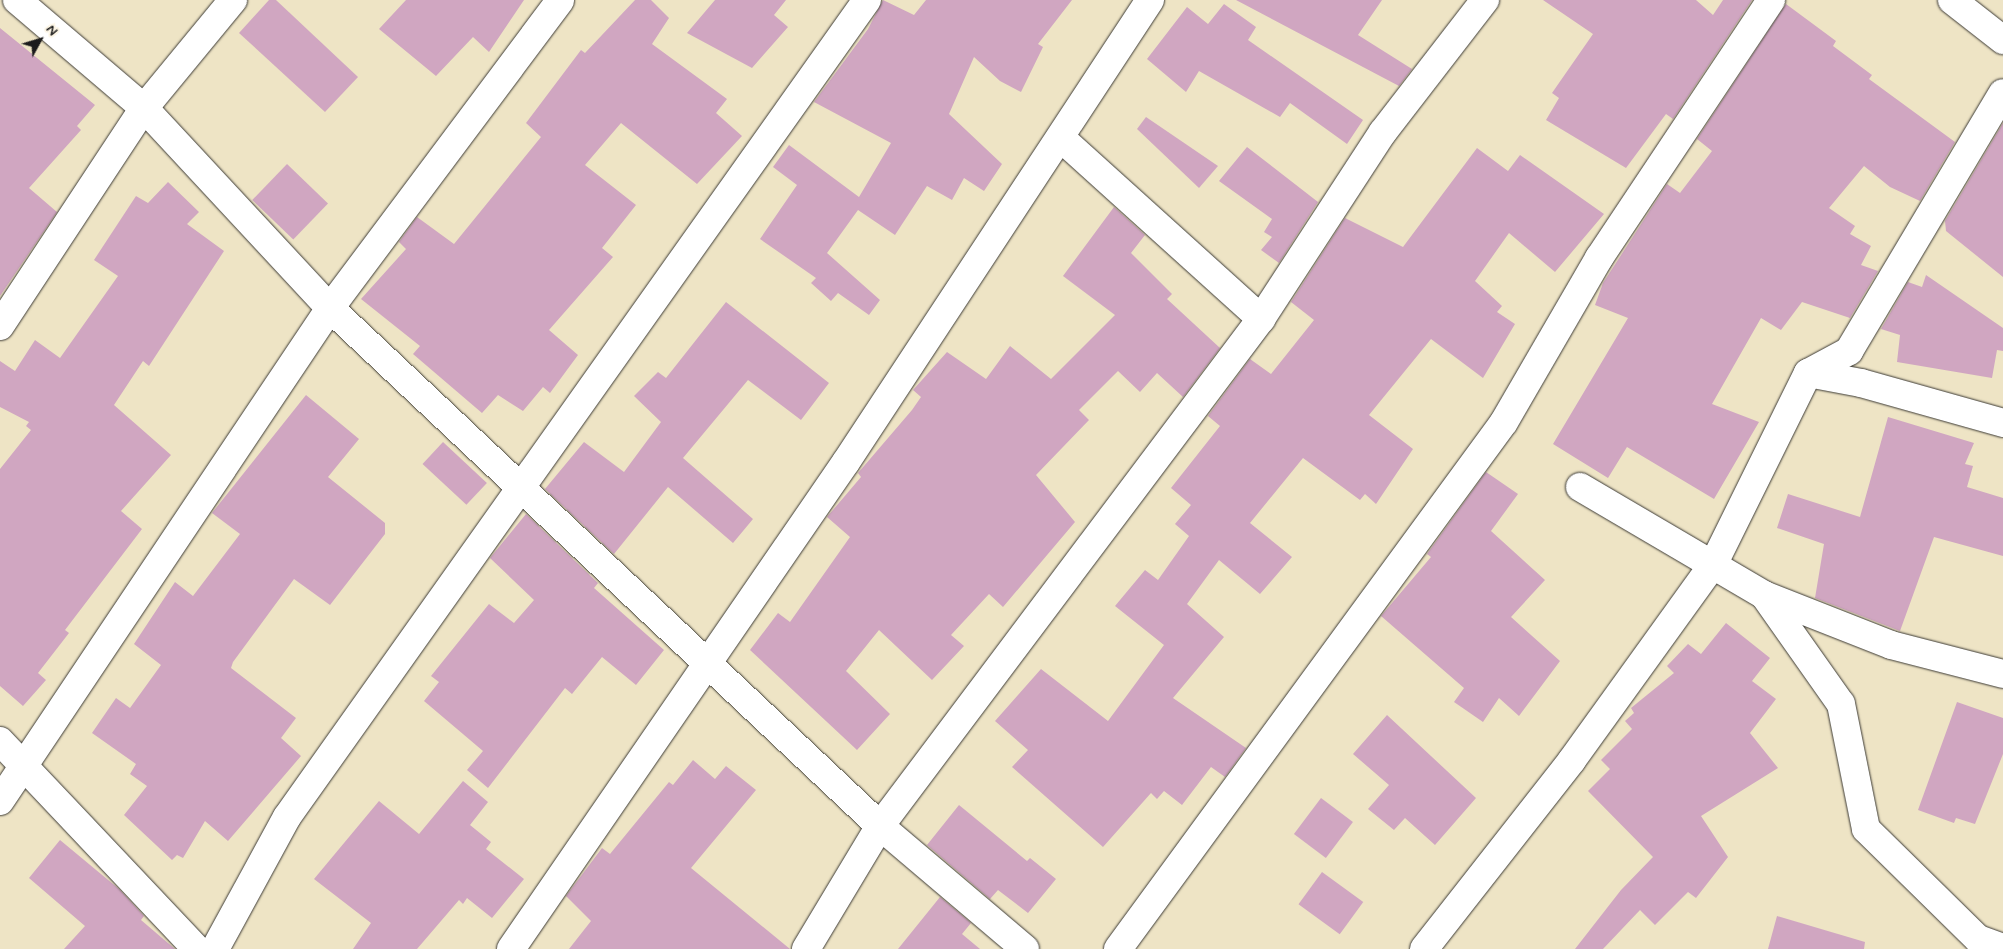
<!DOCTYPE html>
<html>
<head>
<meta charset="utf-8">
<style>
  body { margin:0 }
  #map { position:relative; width:2003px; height:949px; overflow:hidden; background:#eee4c5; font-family:Mynerve,sans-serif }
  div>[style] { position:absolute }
  .building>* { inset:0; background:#d0a6c1; transform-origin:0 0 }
  .roads { filter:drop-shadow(0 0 1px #3c3a35) drop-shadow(0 0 1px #3c3a35) }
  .street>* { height:28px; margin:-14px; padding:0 14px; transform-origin:14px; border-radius:14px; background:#fff }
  span { translate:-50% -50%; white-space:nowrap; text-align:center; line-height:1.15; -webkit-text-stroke:4.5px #fcf5e5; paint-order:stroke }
  .north { position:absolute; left:15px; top:15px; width:50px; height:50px; -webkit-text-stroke:4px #fcf5e5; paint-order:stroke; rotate:51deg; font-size:14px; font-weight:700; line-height:20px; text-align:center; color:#1c1c1c }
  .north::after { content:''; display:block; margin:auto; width:18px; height:22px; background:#1c1c1c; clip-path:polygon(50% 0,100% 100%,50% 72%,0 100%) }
</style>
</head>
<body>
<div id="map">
  <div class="building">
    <div style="clip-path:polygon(269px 0,276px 0,358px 77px,325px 112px,239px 33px)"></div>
    <div style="clip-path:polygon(406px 0,524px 0,489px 52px,473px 37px,436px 76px,379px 29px)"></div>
    <div style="clip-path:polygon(635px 0,651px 0,669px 18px,652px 44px,727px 99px,716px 113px,742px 136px,697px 184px,621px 123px,585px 165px,636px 205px,602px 248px,613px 257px,549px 330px,578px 355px,550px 393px,543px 387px,523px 411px,498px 395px,482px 413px,413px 354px,420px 346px,361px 299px,406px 249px,399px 242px,417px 217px,454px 244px,541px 137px,526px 123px,581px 50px,585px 53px)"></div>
    <div style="clip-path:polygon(715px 0,786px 0,774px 15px,788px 27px,752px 68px,687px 33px)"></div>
    <div style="clip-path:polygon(883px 0,914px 15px,926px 0,1072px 0,1038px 44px,1043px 47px,1021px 92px,1000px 81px,974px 57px,949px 114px,1002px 164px,984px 191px,964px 178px,952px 200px,927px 186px,895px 235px,858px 210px,827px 253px,880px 300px,869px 315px,838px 293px,831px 301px,811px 283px,816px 278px,760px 239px,797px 185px,773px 167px,789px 145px,859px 197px,891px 143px,814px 102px,868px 29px)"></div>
    <div style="clip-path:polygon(1236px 0,1382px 0,1358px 35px,1412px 69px,1399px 86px)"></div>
    <div style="clip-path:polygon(1543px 0,1696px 0,1713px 15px,1723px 0,1752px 0,1673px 119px,1666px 114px,1626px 168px,1546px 120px,1559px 98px,1552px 93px,1593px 34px)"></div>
    <div style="clip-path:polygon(1224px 4px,1256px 27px,1248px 40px,1363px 120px,1347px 144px,1290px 103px,1280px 117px,1199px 71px,1186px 92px,1147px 59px,1187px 7px,1208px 24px)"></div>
    <div style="clip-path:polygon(1786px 4px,1836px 41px,1833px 46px,1872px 75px,1869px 79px,1955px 142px,1920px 201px,1890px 187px,1864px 166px,1829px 208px,1855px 226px,1850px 234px,1871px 246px,1861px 265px,1878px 271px,1850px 318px,1802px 302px,1781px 330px,1761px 318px,1712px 404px,1759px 422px,1714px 499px,1627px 447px,1608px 478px,1553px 444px,1628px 318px,1595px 305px,1603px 283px,1667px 184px,1680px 193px,1712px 151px,1697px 139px)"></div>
    <div style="clip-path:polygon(0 28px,95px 105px,77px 126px,81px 130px,29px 188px,57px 212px,0 296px)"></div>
    <div style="clip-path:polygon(1146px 117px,1218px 166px,1199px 188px,1137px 129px)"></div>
    <div style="clip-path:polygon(2003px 123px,2003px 277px,1946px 231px,1945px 221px)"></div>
    <div style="clip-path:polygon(1247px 147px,1318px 202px,1279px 263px,1261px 250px,1272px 237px,1264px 232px,1272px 219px,1219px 181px)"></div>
    <div style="clip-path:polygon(1477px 148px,1508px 171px,1520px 155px,1604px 214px,1555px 272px,1509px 233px,1475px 281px,1502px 306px,1497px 312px,1515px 324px,1483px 378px,1431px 339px,1369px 415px,1413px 449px,1376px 504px,1365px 494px,1360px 500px,1303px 458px,1250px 523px,1292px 557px,1260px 594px,1219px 560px,1187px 604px,1224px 637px,1173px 698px,1246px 748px,1225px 777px,1211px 767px,1182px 805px,1164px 791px,1157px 799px,1151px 793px,1103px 847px,1012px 767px,1028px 750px,995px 721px,1041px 669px,1108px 721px,1164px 645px,1115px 606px,1145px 570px,1158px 580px,1189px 536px,1175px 524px,1191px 505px,1171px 488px,1220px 426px,1208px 416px,1250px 359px,1271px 374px,1314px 320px,1291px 302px,1345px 218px,1403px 247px)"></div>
    <div style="left:287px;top:164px;width:57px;height:50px;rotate:44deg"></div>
    <div style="clip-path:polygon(168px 182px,199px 212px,187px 224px,224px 251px,149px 366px,143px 361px,114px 405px,171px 455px,121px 511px,142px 529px,65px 630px,69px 633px,38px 673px,46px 680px,23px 706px,0 686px,0 469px,31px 430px,26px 426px,29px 422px,0 407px,0 361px,15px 371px,35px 340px,60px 358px,118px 276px,94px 260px,136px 196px,148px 203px)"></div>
    <div style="clip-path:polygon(1114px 207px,1145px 235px,1131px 253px,1172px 294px,1167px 299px,1220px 348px,1183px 397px,1157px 373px,1140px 392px,1118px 371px,1079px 410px,1089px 420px,1036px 475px,1075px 522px,1003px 607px,989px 594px,951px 635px,964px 646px,932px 680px,879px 630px,846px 671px,890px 714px,857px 750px,750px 650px,778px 613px,790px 622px,850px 537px,827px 517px,861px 477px,858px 473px,912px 410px,921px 397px,913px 390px,947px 352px,986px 379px,1010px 346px,1051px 379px,1115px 315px,1063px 276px)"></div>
    <div style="clip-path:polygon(1926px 275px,2003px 328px,2003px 351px,1997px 350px,1992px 378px,1897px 362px,1900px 335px,1881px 329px,1908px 282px,1922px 287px)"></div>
    <div style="clip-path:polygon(726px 302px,829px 383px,801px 420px,748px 380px,683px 458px,753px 519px,733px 543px,668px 487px,614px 554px,545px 489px,584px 442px,624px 472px,661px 422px,634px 396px,658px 372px,666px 378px)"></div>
    <div style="clip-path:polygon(306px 395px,359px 439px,328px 477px,385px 523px,385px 534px,330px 605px,294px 579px,233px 662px,231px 668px,296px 718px,281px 738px,301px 756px,228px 841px,205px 821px,183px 858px,177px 855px,172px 860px,124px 815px,147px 786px,130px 774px,136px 764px,92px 733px,116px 698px,130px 708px,161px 665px,134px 644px,175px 582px,193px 596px,240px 534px,212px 513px)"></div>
    <div style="clip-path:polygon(1888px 417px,1974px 443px,1965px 464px,1973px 466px,1967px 487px,2003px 498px,2003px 556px,1934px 537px,1900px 631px,1815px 598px,1824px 544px,1777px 528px,1788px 494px,1860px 517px)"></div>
    <div style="left:443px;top:442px;width:60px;height:30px;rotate:43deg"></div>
    <div style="clip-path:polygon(1486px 472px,1518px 494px,1491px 531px,1545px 580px,1511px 617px,1560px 661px,1519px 716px,1499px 698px,1483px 722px,1454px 702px,1464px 688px,1381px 616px,1431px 557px,1427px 554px)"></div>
    <div style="clip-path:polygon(526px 514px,598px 583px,594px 588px,664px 650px,636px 685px,602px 657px,572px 694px,565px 688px,488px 788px,467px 770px,483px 751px,424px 701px,439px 682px,431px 676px,489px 604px,514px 623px,534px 600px,490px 558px)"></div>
    <div style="clip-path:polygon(1726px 623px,1770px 658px,1752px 681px,1776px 699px,1750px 733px,1778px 768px,1701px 816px,1728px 857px,1696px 898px,1688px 892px,1655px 925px,1640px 910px,1603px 949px,1575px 949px,1621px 890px,1653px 857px,1588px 791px,1610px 769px,1601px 760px,1632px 729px,1625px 721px,1634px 713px,1631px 708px,1674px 673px,1667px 666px,1688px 644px,1701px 654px)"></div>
    <div style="clip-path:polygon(1957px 702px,2003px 718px,2003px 754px,1975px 824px,1956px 818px,1954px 823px,1918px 810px)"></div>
    <div style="clip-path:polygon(1387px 715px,1476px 798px,1435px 845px,1405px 818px,1394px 830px,1368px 809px,1389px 785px,1353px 754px)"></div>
    <div style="clip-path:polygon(693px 760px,715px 779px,726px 766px,756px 790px,691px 868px,790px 949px,569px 949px,591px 921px,566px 896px,602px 848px,610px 854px,669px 782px,673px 785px)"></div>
    <div style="clip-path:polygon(463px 781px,488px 802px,470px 825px,491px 842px,486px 849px,524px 879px,492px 918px,467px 898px,463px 904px,459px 900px,417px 949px,353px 949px,371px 923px,314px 879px,379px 801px,419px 834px)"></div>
    <div style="left:1321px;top:798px;width:40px;height:45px;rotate:37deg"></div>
    <div style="clip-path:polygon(959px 805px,1027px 861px,1030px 858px,1056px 879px,1028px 913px,998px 890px,990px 899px,927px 845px)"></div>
    <div style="clip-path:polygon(60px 840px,119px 889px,144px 916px,141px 920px,175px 949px,64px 949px,85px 926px,29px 878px)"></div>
    <div style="left:1322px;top:872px;width:51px;height:40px;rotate:36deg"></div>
    <div style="clip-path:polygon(940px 897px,971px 923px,962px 934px,980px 949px,898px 949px)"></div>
    <div style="clip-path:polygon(1777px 916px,1865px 942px,1864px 949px,1768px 949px)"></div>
  </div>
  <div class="roads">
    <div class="street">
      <div style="left:17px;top:0;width:167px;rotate:40.4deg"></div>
      <div style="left:144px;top:108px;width:273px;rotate:47.1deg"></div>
      <div style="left:330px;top:308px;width:756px;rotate:43.28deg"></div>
      <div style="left:880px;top:826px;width:190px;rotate:40.3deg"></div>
      <div style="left:1952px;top:0;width:65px;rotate:38.1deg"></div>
      <div style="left:1061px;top:138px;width:270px;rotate:42.1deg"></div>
      <div style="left:0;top:326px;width:261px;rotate:-56.6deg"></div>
      <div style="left:144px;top:108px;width:140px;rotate:-50.5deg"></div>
      <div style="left:1808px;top:373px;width:54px;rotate:10.7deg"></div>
      <div style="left:1861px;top:383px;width:148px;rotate:15.7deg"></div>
      <div style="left:1580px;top:487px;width:213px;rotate:30.4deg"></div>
      <div style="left:1764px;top:595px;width:136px;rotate:21.5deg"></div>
      <div style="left:1891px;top:645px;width:116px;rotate:14.5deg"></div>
      <div style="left:1764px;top:595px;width:133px;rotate:54.8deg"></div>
      <div style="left:1841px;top:704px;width:127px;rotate:78.7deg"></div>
      <div style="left:1866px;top:829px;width:157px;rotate:44.5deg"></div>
      <div style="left:1978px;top:939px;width:27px;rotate:20deg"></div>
      <div style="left:0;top:741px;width:286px;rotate:46.6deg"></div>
      <div style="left:0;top:801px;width:593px;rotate:-56.2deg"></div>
      <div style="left:330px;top:308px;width:384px;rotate:-53.2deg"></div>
      <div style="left:215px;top:949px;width:150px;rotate:-61.4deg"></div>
      <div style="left:287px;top:817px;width:1002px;rotate:-54.63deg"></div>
      <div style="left:511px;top:949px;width:591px;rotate:-55.48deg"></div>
      <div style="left:846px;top:462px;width:553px;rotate:-56.65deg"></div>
      <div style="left:806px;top:949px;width:144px;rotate:-59deg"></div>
      <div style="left:880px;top:826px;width:634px;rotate:-53.08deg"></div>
      <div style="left:1261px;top:319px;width:223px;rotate:-56.9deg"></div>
      <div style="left:1383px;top:132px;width:167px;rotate:-52.3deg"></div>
      <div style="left:1118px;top:949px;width:653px;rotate:-53.78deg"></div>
      <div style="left:1504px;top:422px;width:190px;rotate:-59.9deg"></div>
      <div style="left:1599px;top:258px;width:310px;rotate:-56.3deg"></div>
      <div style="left:1424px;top:949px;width:240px;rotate:-51.9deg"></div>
      <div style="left:1572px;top:760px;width:243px;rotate:-54.2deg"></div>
      <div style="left:1714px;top:563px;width:212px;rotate:-63.7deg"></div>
      <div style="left:1808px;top:373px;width:47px;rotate:-28.2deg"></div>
      <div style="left:1849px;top:351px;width:300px;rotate:-59.2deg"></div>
    </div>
  </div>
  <div class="north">N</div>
</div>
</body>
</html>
